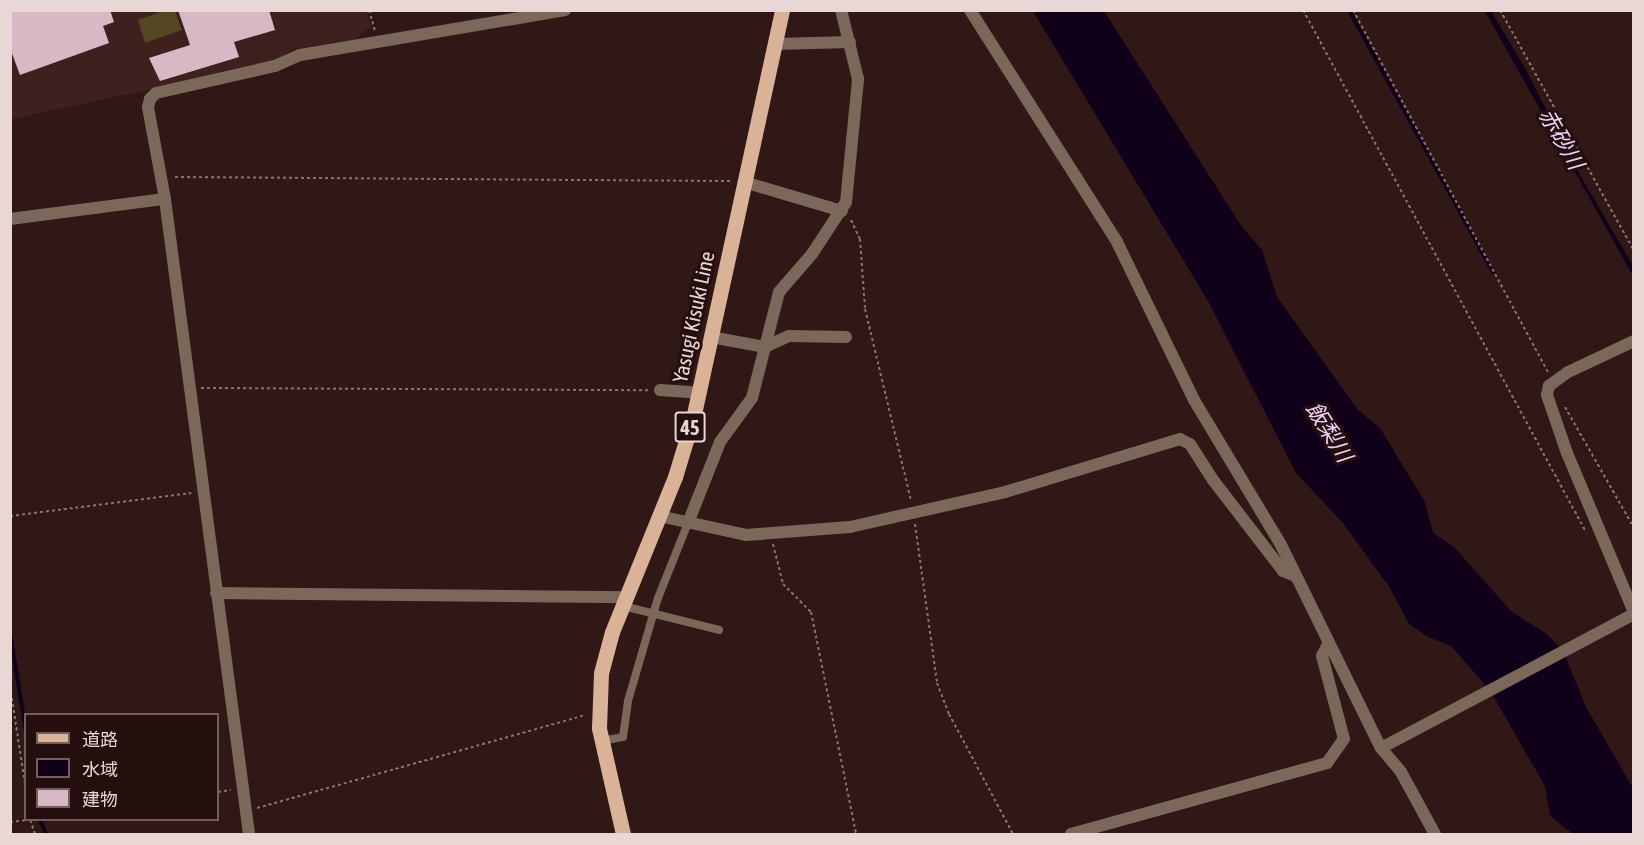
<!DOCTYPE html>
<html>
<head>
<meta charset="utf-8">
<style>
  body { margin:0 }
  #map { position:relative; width:1644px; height:845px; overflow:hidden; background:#301817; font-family:"Asap Condensed","Noto Sans JP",sans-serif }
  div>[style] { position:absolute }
  .built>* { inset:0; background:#3e201f }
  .green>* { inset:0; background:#534620 }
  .water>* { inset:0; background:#110019 }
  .stream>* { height:4px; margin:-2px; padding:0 2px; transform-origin:2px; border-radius:2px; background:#110019 }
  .building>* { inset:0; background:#d7b9c6 }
  .path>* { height:2px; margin-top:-1px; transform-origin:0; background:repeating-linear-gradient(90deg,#887371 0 3px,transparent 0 6px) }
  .lane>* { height:8px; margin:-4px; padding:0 4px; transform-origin:4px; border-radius:4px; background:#7b685b }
  .street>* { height:12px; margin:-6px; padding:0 6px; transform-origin:6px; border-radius:6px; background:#7b685b }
  .primary>* { height:15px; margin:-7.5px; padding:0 7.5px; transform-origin:7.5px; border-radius:7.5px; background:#d9b297 }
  span { translate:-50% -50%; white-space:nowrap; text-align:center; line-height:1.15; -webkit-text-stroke:6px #250e0e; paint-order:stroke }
  .shield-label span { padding:2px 4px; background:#250e0e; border:2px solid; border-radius:4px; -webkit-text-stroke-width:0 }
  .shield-label { font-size:20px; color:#e8d7d5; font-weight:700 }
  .street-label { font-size:21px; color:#e8d7d5 }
  .water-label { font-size:22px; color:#edd2f9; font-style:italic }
  .frame { position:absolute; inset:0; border:12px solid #e8d7d5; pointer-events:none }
  .legend { position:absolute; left:24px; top:713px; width:195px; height:108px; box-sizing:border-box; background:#250e0e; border:2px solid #735e5e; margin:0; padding:8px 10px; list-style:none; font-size:18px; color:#e8d7d5 }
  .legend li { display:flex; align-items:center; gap:12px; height:30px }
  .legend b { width:30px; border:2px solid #735e5e }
</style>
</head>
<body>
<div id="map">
  <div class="built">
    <div style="clip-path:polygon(366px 10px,371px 26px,354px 40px,292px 49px,274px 63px,11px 119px,11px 11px)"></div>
  </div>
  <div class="green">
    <div style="clip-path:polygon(163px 11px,175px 11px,182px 30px,145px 43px,138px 20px)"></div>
  </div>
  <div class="water">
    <div style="clip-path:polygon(1033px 11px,1104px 11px,1242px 227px,1262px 250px,1277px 297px,1358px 410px,1380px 428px,1425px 502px,1433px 533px,1455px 548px,1512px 612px,1547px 634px,1559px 647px,1486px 686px,1451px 646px,1428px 637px,1409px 624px,1390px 588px,1343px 523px,1296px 473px,1208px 301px)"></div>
    <div style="clip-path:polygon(1485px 11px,1491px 11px,1526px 70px,1580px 175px,1633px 266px,1633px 276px)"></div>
    <div style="clip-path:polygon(1565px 655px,1586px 707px,1633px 788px,1633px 834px,1573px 834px,1550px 816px,1545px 786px,1492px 694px)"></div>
  </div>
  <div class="stream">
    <div style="left:1349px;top:10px;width:299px;rotate:61.2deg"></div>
    <div style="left:10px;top:633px;width:100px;rotate:80.8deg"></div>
    <div style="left:40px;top:820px;width:15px;rotate:67deg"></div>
  </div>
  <div class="building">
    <div style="clip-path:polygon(10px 10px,110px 10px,114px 22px,103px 26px,109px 43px,20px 75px,10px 48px)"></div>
    <div style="clip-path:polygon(178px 10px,269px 10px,275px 30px,234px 42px,239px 57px,160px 81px,149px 58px,190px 45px)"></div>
  </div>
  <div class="path">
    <div style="left:369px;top:10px;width:22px;rotate:74deg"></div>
    <div style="left:1303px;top:10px;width:594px;rotate:61.54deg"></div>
    <div style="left:1353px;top:10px;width:411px;rotate:61.7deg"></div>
    <div style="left:1500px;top:10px;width:276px;rotate:60.9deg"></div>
    <div style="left:175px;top:177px;width:555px;rotate:0.41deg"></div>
    <div style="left:851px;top:220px;width:21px;rotate:65deg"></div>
    <div style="left:860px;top:239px;width:70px;rotate:85.9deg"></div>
    <div style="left:865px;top:309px;width:197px;rotate:76.5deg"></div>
    <div style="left:201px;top:388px;width:447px;rotate:0.3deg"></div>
    <div style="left:1565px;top:407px;width:139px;rotate:60.3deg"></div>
    <div style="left:10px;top:516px;width:183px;rotate:-7.2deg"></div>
    <div style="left:915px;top:524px;width:161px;rotate:82.1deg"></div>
    <div style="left:937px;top:683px;width:33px;rotate:69deg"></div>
    <div style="left:949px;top:714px;width:136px;rotate:61.9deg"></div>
    <div style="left:773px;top:544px;width:41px;rotate:76deg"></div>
    <div style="left:783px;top:584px;width:40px;rotate:45deg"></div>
    <div style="left:811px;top:612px;width:227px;rotate:78.5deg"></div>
    <div style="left:10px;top:686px;width:106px;rotate:81.3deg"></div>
    <div style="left:218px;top:792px;width:13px;rotate:-9deg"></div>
    <div style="left:257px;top:808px;width:342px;rotate:-15.8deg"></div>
    <div style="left:30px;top:820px;width:15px;rotate:70deg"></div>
    <div style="left:10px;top:822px;width:17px;rotate:-7deg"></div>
  </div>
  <div class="lane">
    <div style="left:623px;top:606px;width:99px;rotate:14deg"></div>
    <div style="left:601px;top:741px;width:22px;rotate:-10deg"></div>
    <div style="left:623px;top:737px;width:36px;rotate:-82deg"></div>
    <div style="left:628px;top:701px;width:107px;rotate:-73.8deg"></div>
    <div style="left:658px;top:598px;width:81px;rotate:-68.2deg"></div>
  </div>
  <div class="street">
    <div style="left:970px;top:10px;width:275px;rotate:57.6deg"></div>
    <div style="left:1117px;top:242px;width:176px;rotate:64deg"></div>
    <div style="left:1194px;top:400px;width:169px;rotate:59deg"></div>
    <div style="left:1281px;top:545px;width:226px;rotate:63.8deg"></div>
    <div style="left:1381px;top:748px;width:31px;rotate:50deg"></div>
    <div style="left:1401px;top:772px;width:71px;rotate:61.3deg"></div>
    <div style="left:776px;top:44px;width:74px;rotate:-1.5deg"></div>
    <div style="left:744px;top:182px;width:102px;rotate:16.5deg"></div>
    <div style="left:10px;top:219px;width:156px;rotate:-7.4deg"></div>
    <div style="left:711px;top:337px;width:55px;rotate:10.5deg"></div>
    <div style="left:765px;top:347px;width:26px;rotate:-25deg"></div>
    <div style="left:789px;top:336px;width:57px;rotate:1deg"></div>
    <div style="left:1634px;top:341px;width:73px;rotate:154.8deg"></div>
    <div style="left:1568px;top:372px;width:24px;rotate:144deg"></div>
    <div style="left:1549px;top:386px;width:9px;rotate:103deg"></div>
    <div style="left:1547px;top:395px;width:61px;rotate:71deg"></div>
    <div style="left:1567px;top:453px;width:173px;rotate:67.2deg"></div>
    <div style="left:660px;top:390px;width:39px;rotate:4deg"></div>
    <div style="left:659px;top:516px;width:89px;rotate:12.3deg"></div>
    <div style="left:746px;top:535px;width:104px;rotate:-4.4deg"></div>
    <div style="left:850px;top:527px;width:159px;rotate:-12.7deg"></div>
    <div style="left:1005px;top:492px;width:183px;rotate:-16.8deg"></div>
    <div style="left:1180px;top:439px;width:11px;rotate:27deg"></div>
    <div style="left:1190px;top:444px;width:43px;rotate:57.4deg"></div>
    <div style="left:1213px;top:480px;width:115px;rotate:52.4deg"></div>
    <div style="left:1283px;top:571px;width:13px;rotate:23deg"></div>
    <div style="left:688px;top:523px;width:87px;rotate:-68.4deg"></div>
    <div style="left:720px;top:442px;width:54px;rotate:-54deg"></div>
    <div style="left:752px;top:398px;width:109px;rotate:-75.7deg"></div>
    <div style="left:779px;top:292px;width:50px;rotate:-49deg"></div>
    <div style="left:812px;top:254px;width:62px;rotate:-56.8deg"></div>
    <div style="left:846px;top:202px;width:124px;rotate:-84.4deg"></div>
    <div style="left:858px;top:79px;width:71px;rotate:-103.8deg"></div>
    <div style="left:216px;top:593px;width:411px;rotate:0.6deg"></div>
    <div style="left:1381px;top:748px;width:286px;rotate:-27.9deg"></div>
    <div style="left:249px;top:834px;width:641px;rotate:-97.54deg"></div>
    <div style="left:165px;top:199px;width:94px;rotate:-100.5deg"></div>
    <div style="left:148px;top:107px;width:8px;rotate:-76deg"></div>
    <div style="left:150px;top:99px;width:8px;rotate:-45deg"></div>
    <div style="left:156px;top:93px;width:122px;rotate:-12.8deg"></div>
    <div style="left:275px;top:66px;width:27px;rotate:-24deg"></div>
    <div style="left:300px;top:55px;width:269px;rotate:-9.6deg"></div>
    <div style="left:1071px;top:834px;width:266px;rotate:-15.5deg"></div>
    <div style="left:1327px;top:763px;width:29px;rotate:-55deg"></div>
    <div style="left:1344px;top:739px;width:86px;rotate:-104.8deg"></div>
    <div style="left:1322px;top:656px;width:13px;rotate:-63deg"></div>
  </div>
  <div class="primary">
    <div style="left:623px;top:834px;width:109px;rotate:-102.8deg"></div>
    <div style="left:599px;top:728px;width:55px;rotate:-87.9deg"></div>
    <div style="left:601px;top:673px;width:42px;rotate:-75deg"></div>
    <div style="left:612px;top:632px;width:167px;rotate:-67.9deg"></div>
    <div style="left:675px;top:477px;width:66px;rotate:-73.2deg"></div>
    <div style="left:694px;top:414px;width:413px;rotate:-77.7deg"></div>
  </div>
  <div class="shield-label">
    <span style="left:690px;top:427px">45</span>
  </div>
  <div class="street-label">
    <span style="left:693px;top:317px;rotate:-78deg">Yasugi Kisuki Line</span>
  </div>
  <div class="water-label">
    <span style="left:1561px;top:139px;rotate:60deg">赤砂川</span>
    <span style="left:1329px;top:432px;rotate:58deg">飯梨川</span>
  </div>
  <div class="frame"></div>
  <ul class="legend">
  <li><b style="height:8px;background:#d9b297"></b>道路</li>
  <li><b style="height:16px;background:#110019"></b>水域</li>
  <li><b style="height:16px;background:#d7b9c6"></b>建物</li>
  </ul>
</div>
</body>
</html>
